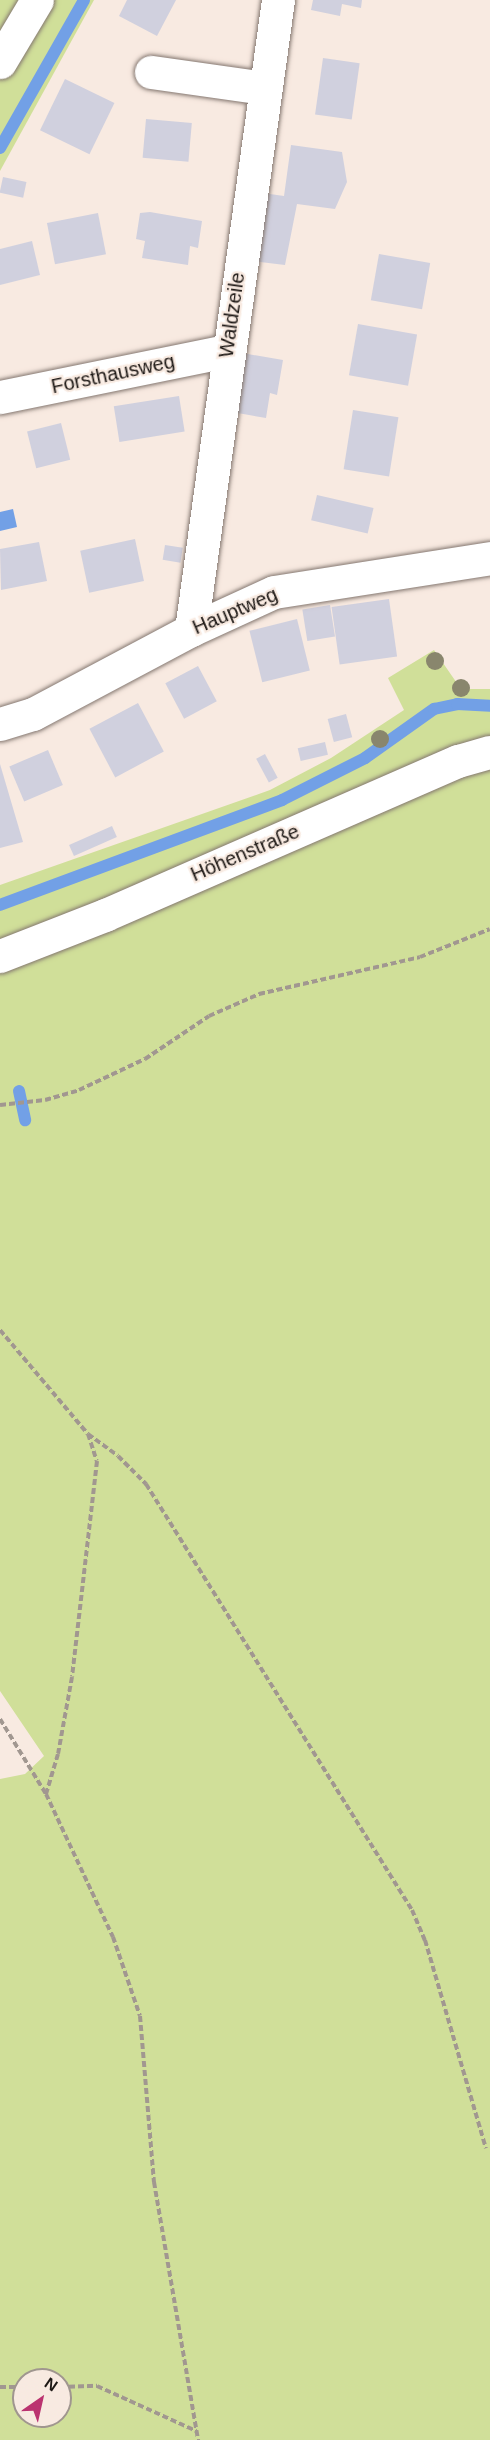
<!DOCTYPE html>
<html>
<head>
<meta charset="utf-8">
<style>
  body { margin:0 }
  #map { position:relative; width:490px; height:2440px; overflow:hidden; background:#f8eae1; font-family:Helvetica,sans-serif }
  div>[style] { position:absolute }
  .green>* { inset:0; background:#d0df99 }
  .water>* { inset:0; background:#72a0e6 }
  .stream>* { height:12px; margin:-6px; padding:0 6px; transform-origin:6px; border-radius:6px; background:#72a0e6 }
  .building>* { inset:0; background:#d0d0de; transform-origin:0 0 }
  .path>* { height:4px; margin-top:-2px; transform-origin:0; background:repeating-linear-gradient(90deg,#a19790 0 6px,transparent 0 9px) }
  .roads { filter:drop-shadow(0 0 2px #847770) drop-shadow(0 0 2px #847770) }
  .street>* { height:33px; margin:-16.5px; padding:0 16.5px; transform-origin:16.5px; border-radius:16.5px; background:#fff }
  .secondary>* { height:33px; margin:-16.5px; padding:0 16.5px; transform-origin:16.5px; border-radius:16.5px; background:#fff }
  .trees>* { width:18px; height:18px; margin:-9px; border-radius:50%; background:#89866d }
  span { translate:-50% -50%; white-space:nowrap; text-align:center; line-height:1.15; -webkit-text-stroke:4.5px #f8eae1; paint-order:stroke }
  .street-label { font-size:20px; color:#1d1815 }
  .north { position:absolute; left:12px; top:2368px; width:60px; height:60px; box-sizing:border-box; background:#f8eae1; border:2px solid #a0968f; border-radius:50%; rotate:34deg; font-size:16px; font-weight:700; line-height:24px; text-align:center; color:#1d1815 }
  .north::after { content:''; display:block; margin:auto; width:21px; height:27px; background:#bb3370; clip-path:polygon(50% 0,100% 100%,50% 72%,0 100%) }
</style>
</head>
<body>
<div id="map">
  <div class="green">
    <div style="clip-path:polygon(0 0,94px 0,0 171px)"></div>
    <div style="clip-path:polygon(evenodd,434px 650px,461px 689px,490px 689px,490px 2440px,0 2440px,0 1779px,25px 1774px,44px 1756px,0 1691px,0 885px,270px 790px,331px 758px,404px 710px,388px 678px,434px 650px,24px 2380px,60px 2380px,60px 2416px,24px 2416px,24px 2380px)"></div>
  </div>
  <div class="water">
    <div style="clip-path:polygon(13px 509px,17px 527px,0 531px,0 512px)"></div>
  </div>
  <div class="stream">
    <div style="left:0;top:148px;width:170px;rotate:-60.4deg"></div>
    <div style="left:0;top:905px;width:301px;rotate:-20.4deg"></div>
    <div style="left:282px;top:800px;width:93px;rotate:-26.8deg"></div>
    <div style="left:365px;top:758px;width:85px;rotate:-35.4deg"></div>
    <div style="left:434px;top:709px;width:24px;rotate:-12deg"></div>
    <div style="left:457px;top:704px;width:33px;rotate:3deg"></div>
    <div style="left:19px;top:1091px;width:30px;rotate:78deg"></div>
  </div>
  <div class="building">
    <div style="clip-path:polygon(127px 0,176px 0,157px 36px,119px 16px)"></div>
    <div style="clip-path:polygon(313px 0,362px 0,361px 8px,342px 4px,340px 16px,311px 10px)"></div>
    <div style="left:323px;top:58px;width:37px;height:57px;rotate:8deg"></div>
    <div style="left:65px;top:79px;width:55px;height:57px;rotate:26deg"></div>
    <div style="left:146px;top:119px;width:46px;height:39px;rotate:5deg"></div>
    <div style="clip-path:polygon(291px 145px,342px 152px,347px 182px,335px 209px,297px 204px,285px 265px,253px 261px,263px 193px,284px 196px)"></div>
    <div style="left:3px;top:177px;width:24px;height:16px;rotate:12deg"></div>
    <div style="clip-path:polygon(150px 212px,202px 221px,198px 248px,190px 246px,188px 265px,142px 258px,145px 241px,136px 239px,140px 213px)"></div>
    <div style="left:98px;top:213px;width:42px;height:52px;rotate:79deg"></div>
    <div style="clip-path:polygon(32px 241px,40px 275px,0 285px,0 249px)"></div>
    <div style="left:379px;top:254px;width:52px;height:47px;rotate:10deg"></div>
    <div style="left:358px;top:324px;width:60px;height:52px;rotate:10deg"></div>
    <div style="clip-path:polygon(242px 353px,283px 360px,277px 395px,270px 393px,266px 418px,232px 412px)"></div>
    <div style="left:179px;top:396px;width:36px;height:66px;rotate:81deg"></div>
    <div style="left:353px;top:410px;width:46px;height:60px;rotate:9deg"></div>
    <div style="left:61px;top:423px;width:38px;height:35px;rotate:76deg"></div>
    <div style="left:317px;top:495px;width:58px;height:26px;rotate:13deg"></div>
    <div style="left:135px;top:539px;width:43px;height:56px;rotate:78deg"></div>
    <div style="clip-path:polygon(39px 542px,47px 581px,1px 590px,0 549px)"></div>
    <div style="left:165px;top:545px;width:18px;height:15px;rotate:9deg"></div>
    <div style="left:389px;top:599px;width:58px;height:58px;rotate:82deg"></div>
    <div style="left:330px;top:605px;width:32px;height:28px;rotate:81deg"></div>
    <div style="left:297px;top:619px;width:53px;height:49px;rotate:76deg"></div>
    <div style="left:198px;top:666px;width:40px;height:37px;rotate:62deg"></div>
    <div style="left:138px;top:703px;width:55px;height:55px;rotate:62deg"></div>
    <div style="left:346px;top:714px;width:24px;height:19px;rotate:75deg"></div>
    <div style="left:325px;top:742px;width:13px;height:28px;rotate:77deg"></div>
    <div style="left:48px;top:750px;width:38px;height:42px;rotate:67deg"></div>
    <div style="left:265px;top:754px;width:27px;height:10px;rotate:62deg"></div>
    <div style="clip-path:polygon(0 764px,23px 842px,0 848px)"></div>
    <div style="left:112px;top:826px;width:12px;height:47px;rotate:66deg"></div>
  </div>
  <div class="path">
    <div style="left:0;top:1105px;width:45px;rotate:-6.3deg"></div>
    <div style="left:45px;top:1100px;width:35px;rotate:-16deg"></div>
    <div style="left:79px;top:1090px;width:73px;rotate:-25.2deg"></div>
    <div style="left:145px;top:1059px;width:77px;rotate:-33.9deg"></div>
    <div style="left:209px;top:1016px;width:55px;rotate:-23.7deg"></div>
    <div style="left:259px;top:994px;width:165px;rotate:-12.9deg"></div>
    <div style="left:420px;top:957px;width:75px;rotate:-21.8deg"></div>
    <div style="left:0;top:1330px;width:136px;rotate:49.8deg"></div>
    <div style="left:88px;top:1434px;width:28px;rotate:72deg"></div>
    <div style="left:97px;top:1461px;width:217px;rotate:96.6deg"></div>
    <div style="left:72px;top:1677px;width:78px;rotate:100.3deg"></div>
    <div style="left:58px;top:1754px;width:42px;rotate:106.7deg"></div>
    <div style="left:88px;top:1434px;width:37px;rotate:36deg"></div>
    <div style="left:118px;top:1456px;width:40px;rotate:45deg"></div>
    <div style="left:146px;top:1484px;width:502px;rotate:58.02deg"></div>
    <div style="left:412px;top:1910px;width:33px;rotate:67deg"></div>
    <div style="left:425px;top:1940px;width:217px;rotate:73.7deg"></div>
    <div style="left:0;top:1719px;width:88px;rotate:58.5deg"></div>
    <div style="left:46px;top:1794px;width:158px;rotate:64.9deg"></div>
    <div style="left:113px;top:1937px;width:83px;rotate:71.1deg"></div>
    <div style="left:140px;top:2016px;width:167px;rotate:85.2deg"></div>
    <div style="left:154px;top:2182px;width:262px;rotate:80.3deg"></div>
    <div style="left:0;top:2387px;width:24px"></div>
    <div style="left:60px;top:2387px;width:37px;rotate:-2deg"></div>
    <div style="left:97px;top:2386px;width:109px;rotate:24.4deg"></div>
  </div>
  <div class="roads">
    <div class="street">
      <div style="left:151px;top:72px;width:115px;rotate:8deg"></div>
      <div style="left:0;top:397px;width:232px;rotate:-11.5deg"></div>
      <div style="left:191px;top:630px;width:636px;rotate:-82.14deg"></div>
      <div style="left:0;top:724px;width:34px;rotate:-17deg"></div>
      <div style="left:33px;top:714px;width:179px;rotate:-28deg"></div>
      <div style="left:191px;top:630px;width:91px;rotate:-24.6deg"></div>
      <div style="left:274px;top:592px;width:219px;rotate:-8.9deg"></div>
    </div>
    <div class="secondary">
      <div style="left:0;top:62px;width:72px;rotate:-59.2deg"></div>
      <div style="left:0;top:956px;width:113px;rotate:-21.3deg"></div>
      <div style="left:105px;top:915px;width:385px;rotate:-23.6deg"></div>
      <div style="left:458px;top:761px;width:33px;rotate:-16deg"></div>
    </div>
  </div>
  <div class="trees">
    <div style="left:435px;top:661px"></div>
    <div style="left:461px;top:688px"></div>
    <div style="left:380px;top:739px"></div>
  </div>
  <div class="street-label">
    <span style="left:232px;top:315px;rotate:-82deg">Waldzeile</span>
    <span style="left:113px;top:374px;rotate:-12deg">Forsthausweg</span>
    <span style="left:235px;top:611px;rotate:-23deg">Hauptweg</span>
    <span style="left:245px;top:853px;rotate:-23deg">Höhenstraße</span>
  </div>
  <div class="north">N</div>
</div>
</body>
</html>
